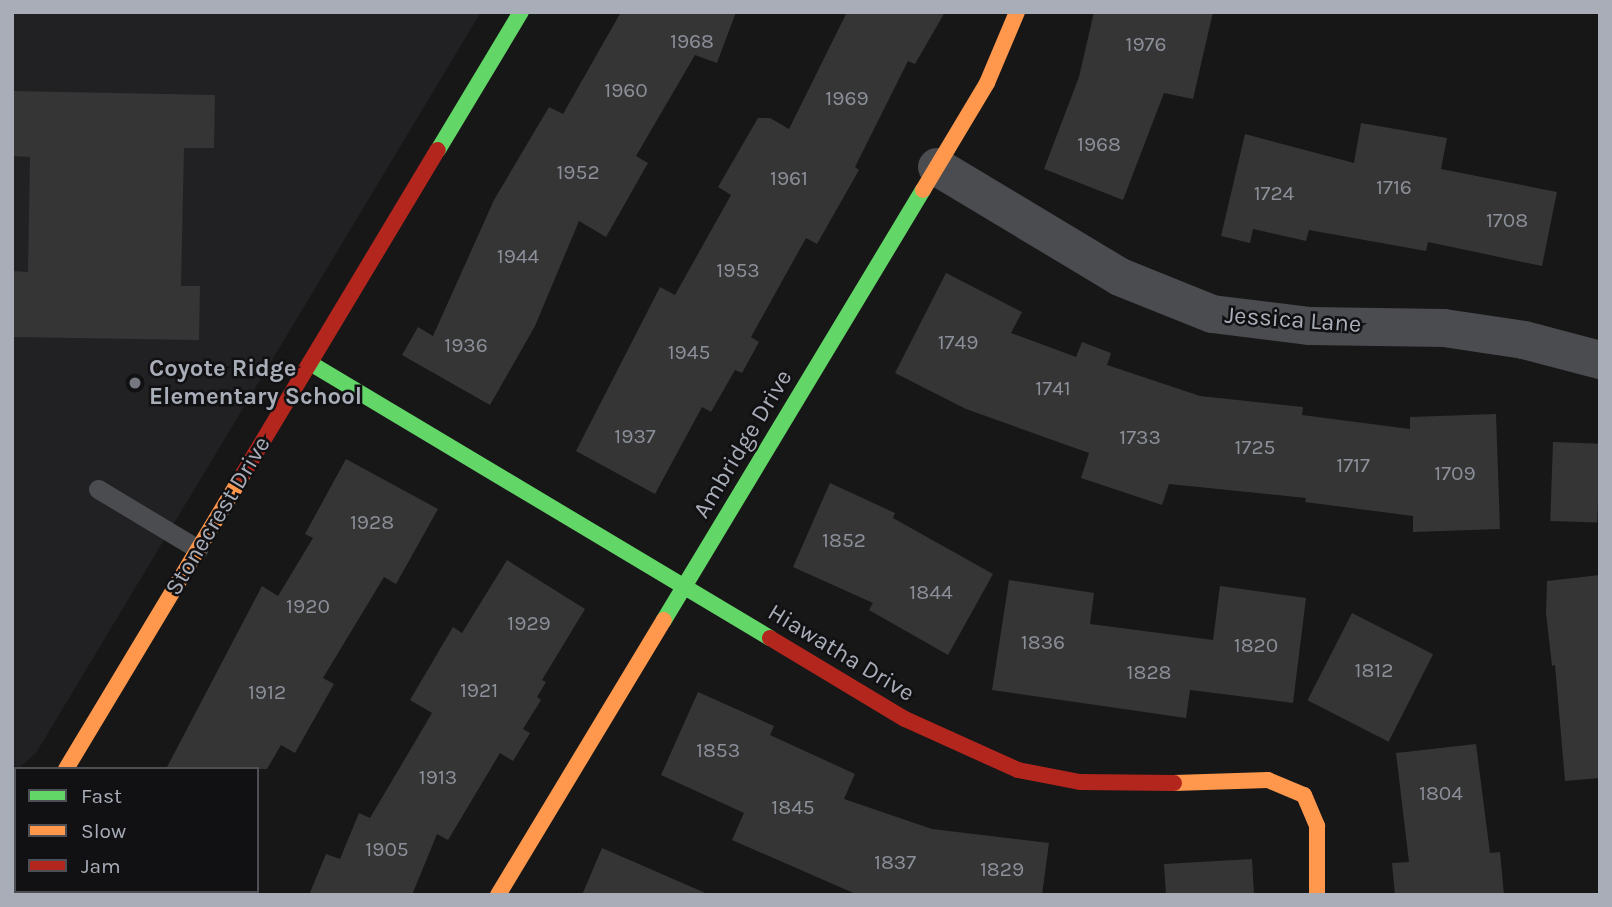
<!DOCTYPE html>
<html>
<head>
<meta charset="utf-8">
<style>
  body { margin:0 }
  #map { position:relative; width:1612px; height:907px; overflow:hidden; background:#171717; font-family:Karla,sans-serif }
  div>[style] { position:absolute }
  .built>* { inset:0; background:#212123 }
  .building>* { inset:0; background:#353536; transform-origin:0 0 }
  .lane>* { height:19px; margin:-9.5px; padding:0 9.5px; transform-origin:9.5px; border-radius:9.5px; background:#4b4c50 }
  .street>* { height:38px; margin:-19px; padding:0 19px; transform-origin:19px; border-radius:19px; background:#4b4c50 }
  .fast>* { height:16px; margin:-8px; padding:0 8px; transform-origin:8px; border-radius:8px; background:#63d668 }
  .slow>* { height:16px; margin:-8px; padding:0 8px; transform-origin:8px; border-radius:8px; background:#ff974d }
  .jam>* { height:16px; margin:-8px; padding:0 8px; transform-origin:8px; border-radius:8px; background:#b3261e }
  .dots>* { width:19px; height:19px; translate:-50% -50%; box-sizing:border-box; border:4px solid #111113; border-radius:50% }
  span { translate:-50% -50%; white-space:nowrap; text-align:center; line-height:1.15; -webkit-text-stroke:5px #111113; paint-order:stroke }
  .number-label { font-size:21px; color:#8b8f98 }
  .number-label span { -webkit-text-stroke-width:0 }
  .street-label { font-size:24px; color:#a8adb8 }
  .poi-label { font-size:24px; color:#a8adb8; font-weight:700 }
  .left { translate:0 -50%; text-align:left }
  .frame { position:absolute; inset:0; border:14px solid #a8adb8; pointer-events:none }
  .legend { position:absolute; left:14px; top:767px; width:245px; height:126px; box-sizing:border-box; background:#111113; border:2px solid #4d4f55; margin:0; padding:9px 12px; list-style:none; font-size:21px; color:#a8adb8 }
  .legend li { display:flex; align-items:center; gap:14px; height:35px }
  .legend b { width:35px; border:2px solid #4d4f55 }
</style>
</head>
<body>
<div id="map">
  <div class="built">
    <div style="clip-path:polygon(12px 12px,481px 12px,36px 753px,19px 768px,12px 764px)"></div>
  </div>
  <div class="building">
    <div style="clip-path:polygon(621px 12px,736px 12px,717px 63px,695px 55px,636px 156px,648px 163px,606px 237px,579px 221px,535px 326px,490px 405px,402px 355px,418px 327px,433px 336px,494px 200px,549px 107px,563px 114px)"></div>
    <div style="clip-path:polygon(847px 12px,945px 12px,915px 64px,908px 61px,855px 167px,859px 170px,817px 244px,806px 238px,751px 337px,759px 342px,742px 373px,735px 370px,711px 412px,702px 407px,655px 494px,576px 451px,658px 291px,660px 287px,675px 295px,731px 195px,718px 187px,758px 118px,770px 118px,789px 129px)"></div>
    <div style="clip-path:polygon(1094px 12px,1213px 12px,1193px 99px,1164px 93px,1123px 200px,1044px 169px,1079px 77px)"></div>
    <div style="clip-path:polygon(12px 91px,215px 95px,214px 148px,184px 148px,181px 286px,200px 286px,199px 340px,12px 337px,12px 271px,28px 272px,30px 157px,12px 156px)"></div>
    <div style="clip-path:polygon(1361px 123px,1447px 138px,1441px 169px,1557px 192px,1542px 266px,1428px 242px,1426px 251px,1309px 230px,1306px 241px,1253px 229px,1250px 243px,1221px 236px,1245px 134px,1354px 163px)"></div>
    <div style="clip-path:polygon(946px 273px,1022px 312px,1011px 333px,1076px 357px,1082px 342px,1111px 353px,1107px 365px,1200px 396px,1303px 407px,1302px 415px,1410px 429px,1410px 417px,1496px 414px,1500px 529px,1413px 532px,1413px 516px,1305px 502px,1306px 498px,1169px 484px,1162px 505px,1081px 478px,1089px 453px,966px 409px,895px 373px)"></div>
    <div style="left:1553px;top:442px;width:47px;height:79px;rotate:2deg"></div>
    <div style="clip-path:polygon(346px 459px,438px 509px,396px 584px,384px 577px,323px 678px,334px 684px,295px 753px,281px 745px,267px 769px,166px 769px,262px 586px,278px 596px,313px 538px,305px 534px)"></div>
    <div style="clip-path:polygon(830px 483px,895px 513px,893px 518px,993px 574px,948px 655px,869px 610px,873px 603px,793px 567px)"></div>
    <div style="clip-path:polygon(507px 560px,585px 609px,542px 680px,546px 682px,537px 697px,541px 700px,523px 729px,530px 733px,513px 761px,500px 753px,448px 840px,437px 834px,412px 895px,309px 895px,326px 854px,340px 859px,359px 813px,370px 818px,432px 713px,410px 700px,453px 627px,462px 633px)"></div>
    <div style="clip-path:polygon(1600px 575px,1600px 778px,1565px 781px,1555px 665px,1552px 666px,1546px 613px,1547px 581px)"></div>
    <div style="clip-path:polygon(1009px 580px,1094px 593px,1090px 624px,1213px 640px,1220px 586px,1306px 598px,1293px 703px,1190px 690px,1186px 718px,992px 690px)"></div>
    <div style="left:1352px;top:613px;width:91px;height:98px;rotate:27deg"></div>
    <div style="clip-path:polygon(698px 692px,774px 726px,770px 735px,855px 774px,844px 799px,932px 829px,1049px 843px,1042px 895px,858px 895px,732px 840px,744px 813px,661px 775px)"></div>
    <div style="clip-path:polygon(1476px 744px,1490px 853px,1500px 852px,1504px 895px,1395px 895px,1392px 863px,1409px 862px,1396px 753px)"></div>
    <div style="clip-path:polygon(602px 848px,710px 895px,582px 895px)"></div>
    <div style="clip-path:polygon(1252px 859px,1254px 895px,1166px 895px,1164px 864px)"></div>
  </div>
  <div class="lane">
    <div style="left:98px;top:489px;width:117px;rotate:31deg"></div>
  </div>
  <div class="street">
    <div style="left:937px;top:167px;width:214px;rotate:31deg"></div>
    <div style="left:1120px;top:277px;width:99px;rotate:21.9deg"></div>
    <div style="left:1212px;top:314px;width:99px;rotate:7deg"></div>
    <div style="left:1310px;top:326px;width:134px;rotate:0.9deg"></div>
    <div style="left:1444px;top:328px;width:81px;rotate:8.5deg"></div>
    <div style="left:1524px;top:340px;width:79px;rotate:14.7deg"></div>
    <div style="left:12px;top:859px;width:7px;rotate:-56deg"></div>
  </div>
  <div class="fast">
    <div style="left:438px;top:150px;width:161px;rotate:-59deg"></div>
    <div style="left:310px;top:363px;width:536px;rotate:30.87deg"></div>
    <div style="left:664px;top:620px;width:502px;rotate:-58.94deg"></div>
  </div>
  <div class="slow">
    <div style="left:923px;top:190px;width:125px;rotate:-59.1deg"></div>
    <div style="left:987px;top:83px;width:77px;rotate:-67.1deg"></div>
    <div style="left:66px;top:769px;width:344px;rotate:-59deg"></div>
    <div style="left:1174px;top:783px;width:94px;rotate:-1.8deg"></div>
    <div style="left:1268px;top:780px;width:39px;rotate:23deg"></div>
    <div style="left:1304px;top:795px;width:34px;rotate:67deg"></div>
    <div style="left:1317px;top:826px;width:69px;rotate:90deg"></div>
    <div style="left:498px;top:895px;width:321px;rotate:-58.9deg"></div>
  </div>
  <div class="jam">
    <div style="left:243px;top:474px;width:378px;rotate:-59deg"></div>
    <div style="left:770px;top:638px;width:157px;rotate:31deg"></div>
    <div style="left:905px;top:719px;width:124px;rotate:24.3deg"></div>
    <div style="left:1018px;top:770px;width:63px;rotate:11deg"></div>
    <div style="left:1080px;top:782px;width:94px;rotate:0.6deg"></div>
  </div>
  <div class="dots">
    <div style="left:135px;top:383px;background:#757880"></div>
  </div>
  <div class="number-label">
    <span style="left:692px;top:41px">1968</span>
    <span style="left:1146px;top:44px">1976</span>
    <span style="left:626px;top:90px">1960</span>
    <span style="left:847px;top:98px">1969</span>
    <span style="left:1099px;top:144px">1968</span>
    <span style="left:578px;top:172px">1952</span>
    <span style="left:789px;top:178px">1961</span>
    <span style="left:1394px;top:187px">1716</span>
    <span style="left:1274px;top:193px">1724</span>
    <span style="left:1507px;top:220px">1708</span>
    <span style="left:518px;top:256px">1944</span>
    <span style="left:738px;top:270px">1953</span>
    <span style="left:958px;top:342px">1749</span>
    <span style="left:466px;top:345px">1936</span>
    <span style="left:689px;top:352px">1945</span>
    <span style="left:1053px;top:388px">1741</span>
    <span style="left:635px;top:436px">1937</span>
    <span style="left:1140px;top:437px">1733</span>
    <span style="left:1255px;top:447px">1725</span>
    <span style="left:1353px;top:465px">1717</span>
    <span style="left:1455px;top:473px">1709</span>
    <span style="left:372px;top:522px">1928</span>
    <span style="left:844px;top:540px">1852</span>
    <span style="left:931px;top:592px">1844</span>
    <span style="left:308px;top:606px">1920</span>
    <span style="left:529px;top:623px">1929</span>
    <span style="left:1043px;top:642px">1836</span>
    <span style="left:1256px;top:645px">1820</span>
    <span style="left:1374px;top:670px">1812</span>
    <span style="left:1149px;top:672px">1828</span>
    <span style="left:479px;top:690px">1921</span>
    <span style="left:267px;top:692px">1912</span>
    <span style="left:718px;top:750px">1853</span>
    <span style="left:438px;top:777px">1913</span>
    <span style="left:1441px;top:793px">1804</span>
    <span style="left:793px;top:807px">1845</span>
    <span style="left:387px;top:849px">1905</span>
    <span style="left:895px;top:862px">1837</span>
    <span style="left:1002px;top:869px">1829</span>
  </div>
  <div class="street-label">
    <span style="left:1293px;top:320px;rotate:4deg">Jessica Lane</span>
    <span style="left:743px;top:444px;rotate:-59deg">Ambridge Drive</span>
    <span style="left:218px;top:516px;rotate:-59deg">Stonecrest Drive</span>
    <span style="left:841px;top:653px;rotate:31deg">Hiawatha Drive</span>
  </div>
  <div class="poi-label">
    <span class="left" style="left:149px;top:383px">Coyote Ridge<br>Elementary School</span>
  </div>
  <div class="frame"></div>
  <ul class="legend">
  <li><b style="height:9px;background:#63d668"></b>Fast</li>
  <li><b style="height:9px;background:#ff974d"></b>Slow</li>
  <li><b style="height:9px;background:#b3261e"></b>Jam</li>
  </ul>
</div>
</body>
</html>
